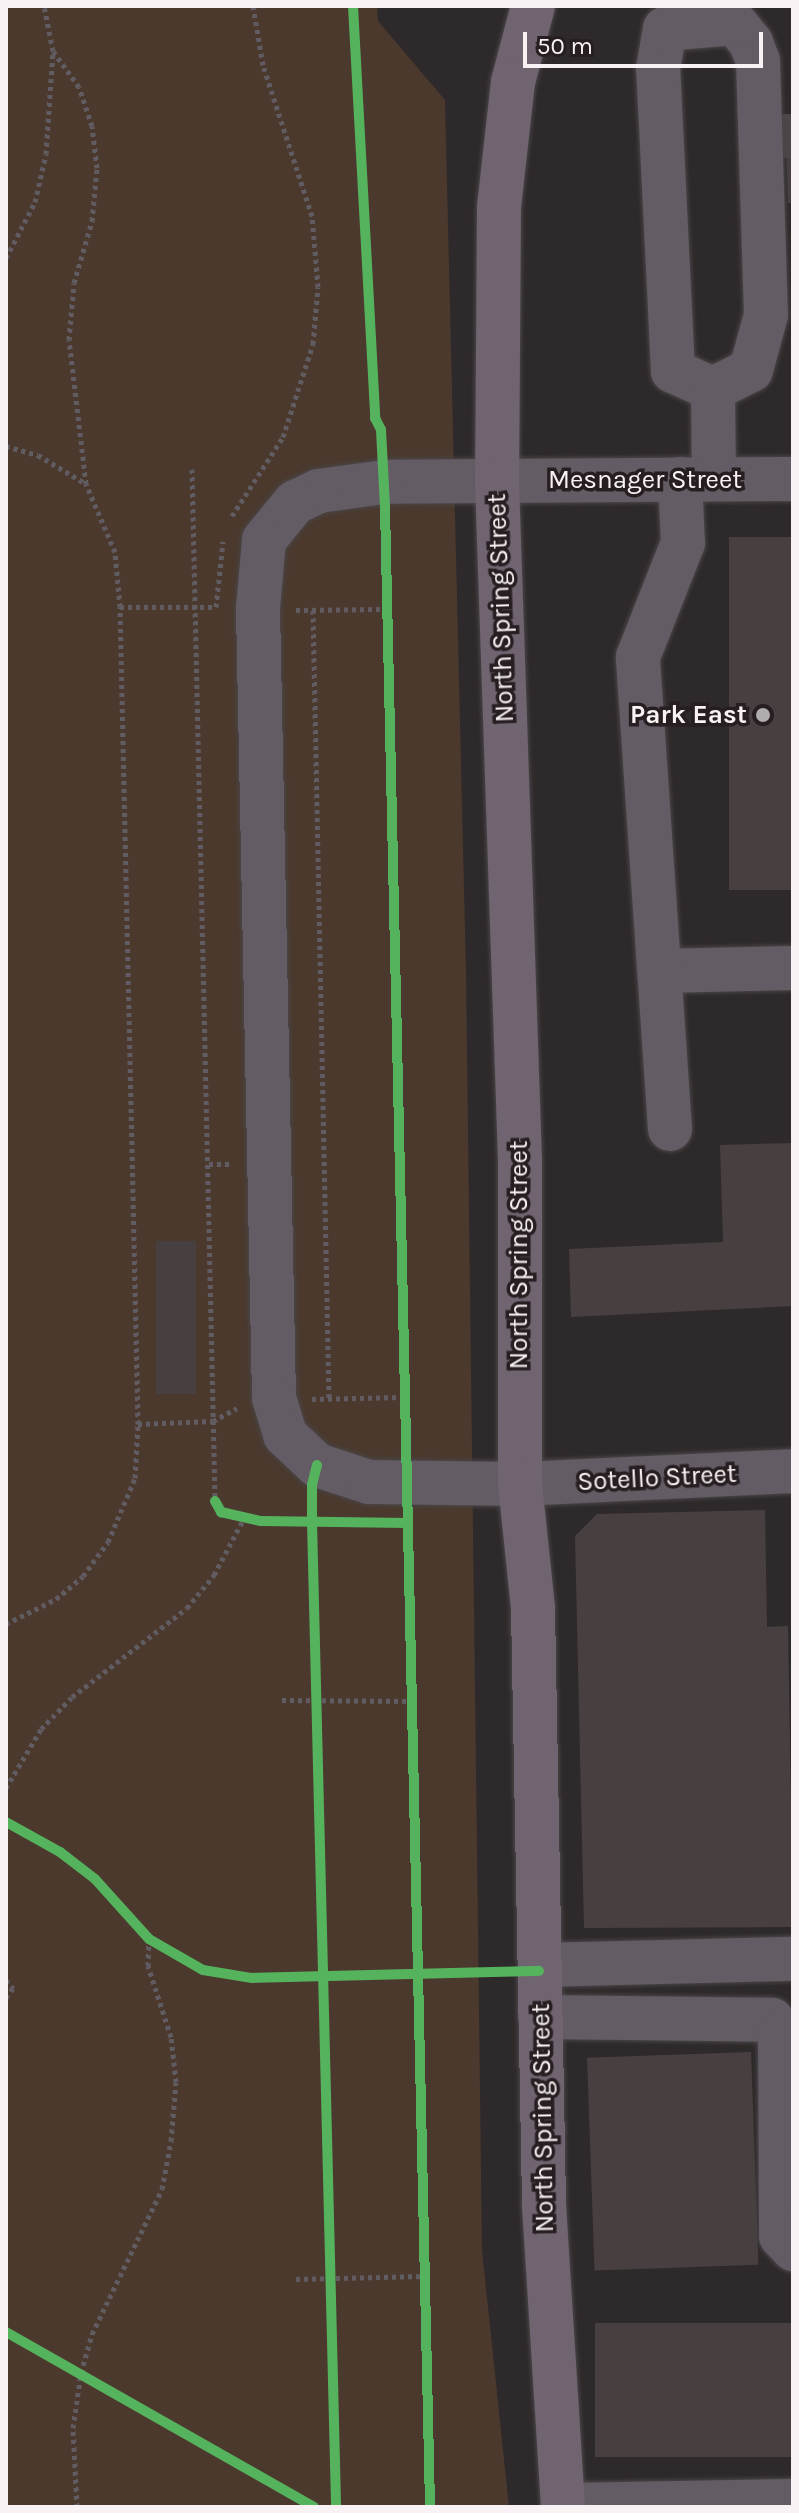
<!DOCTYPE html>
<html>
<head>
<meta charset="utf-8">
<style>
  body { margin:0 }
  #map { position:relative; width:799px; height:2513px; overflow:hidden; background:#2e292b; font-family:Karla,sans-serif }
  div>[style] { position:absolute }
  .green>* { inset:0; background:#4b392d }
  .building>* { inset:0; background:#484040; transform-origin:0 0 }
  .minor-tunnel>* { height:44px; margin-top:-22px; transform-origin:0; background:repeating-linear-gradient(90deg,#4c4749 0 44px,transparent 0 66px) }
  .path>* { height:5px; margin-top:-2.5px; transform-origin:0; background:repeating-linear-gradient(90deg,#615c61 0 4px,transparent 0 8px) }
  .roads { filter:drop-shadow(0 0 2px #494647) drop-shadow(0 0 2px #494647) }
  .minor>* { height:44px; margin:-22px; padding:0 22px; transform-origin:22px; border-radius:22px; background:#635c64 }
  .major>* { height:44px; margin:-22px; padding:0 22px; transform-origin:22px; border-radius:22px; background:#6f6470 }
  .cycleway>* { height:10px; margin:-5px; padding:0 5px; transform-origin:5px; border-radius:5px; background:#56b35d }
  .dots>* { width:22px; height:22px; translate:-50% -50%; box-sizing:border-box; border:4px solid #261e21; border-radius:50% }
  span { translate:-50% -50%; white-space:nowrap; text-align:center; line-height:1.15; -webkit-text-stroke:7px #261e21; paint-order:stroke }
  .street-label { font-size:26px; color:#f8f2f5 }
  .poi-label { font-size:26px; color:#f8f2f5; font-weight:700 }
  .right { translate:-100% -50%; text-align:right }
  .frame { position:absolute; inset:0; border:8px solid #f8f2f5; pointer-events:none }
  .scale { position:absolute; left:523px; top:32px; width:240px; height:36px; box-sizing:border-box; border:4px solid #f8f2f5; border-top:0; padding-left:10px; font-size:24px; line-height:28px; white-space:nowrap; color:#f8f2f5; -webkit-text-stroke:6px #261e21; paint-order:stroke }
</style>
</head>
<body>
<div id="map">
  <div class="green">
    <div style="clip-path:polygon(6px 6px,377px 6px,378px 21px,445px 100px,466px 971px,482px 2250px,509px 2507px,6px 2507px)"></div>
  </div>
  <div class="building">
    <div style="clip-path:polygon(793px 114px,793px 203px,788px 203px,785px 115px)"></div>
    <div style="left:793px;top:537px;width:353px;height:64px;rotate:90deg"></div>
    <div style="clip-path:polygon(793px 1143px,793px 1306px,571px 1317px,569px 1249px,723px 1242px,720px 1145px)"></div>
    <div style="left:156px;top:1241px;width:40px;height:153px"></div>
    <div style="clip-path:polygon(765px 1510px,767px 1627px,788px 1626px,793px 1927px,584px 1928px,575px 1536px,597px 1514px)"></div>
    <div style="left:751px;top:2052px;width:213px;height:164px;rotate:88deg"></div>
    <div style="left:595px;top:2323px;width:198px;height:134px"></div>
  </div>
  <div class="minor-tunnel">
    <div style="left:790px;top:114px;width:66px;rotate:87.4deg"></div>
  </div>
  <div class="path">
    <div style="left:6px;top:258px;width:63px;rotate:-62.6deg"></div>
    <div style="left:35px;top:202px;width:49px;rotate:-77.1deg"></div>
    <div style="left:46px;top:154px;width:103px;rotate:-86.1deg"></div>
    <div style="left:6px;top:446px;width:33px;rotate:16deg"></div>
    <div style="left:38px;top:455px;width:56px;rotate:31.1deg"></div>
    <div style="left:192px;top:469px;width:1032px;rotate:88.72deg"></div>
    <div style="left:232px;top:516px;width:94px;rotate:-57.2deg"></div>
    <div style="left:283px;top:437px;width:98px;rotate:-72.1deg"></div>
    <div style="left:313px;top:344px;width:57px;rotate:-85deg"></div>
    <div style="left:318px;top:287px;width:71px;rotate:-94.8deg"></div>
    <div style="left:312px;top:216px;width:159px;rotate:-108deg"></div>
    <div style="left:263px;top:65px;width:60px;rotate:-99.6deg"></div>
    <div style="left:120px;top:607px;width:96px"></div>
    <div style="left:216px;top:607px;width:66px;rotate:-83.9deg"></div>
    <div style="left:296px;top:610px;width:91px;rotate:-0.6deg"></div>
    <div style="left:313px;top:610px;width:788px;rotate:88.84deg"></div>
    <div style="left:209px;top:1164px;width:23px"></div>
    <div style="left:312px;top:1399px;width:91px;rotate:-1.3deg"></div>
    <div style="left:138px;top:1424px;width:75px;rotate:-2.3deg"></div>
    <div style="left:213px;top:1421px;width:27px;rotate:-28deg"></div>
    <div style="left:6px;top:1624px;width:56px;rotate:-26.6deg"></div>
    <div style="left:56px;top:1599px;width:35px;rotate:-40deg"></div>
    <div style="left:83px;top:1576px;width:42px;rotate:-53.7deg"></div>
    <div style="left:108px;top:1542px;width:69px;rotate:-67.1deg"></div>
    <div style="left:135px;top:1478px;width:54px;rotate:-86.8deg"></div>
    <div style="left:138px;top:1424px;width:817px;rotate:-91.26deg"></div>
    <div style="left:120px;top:607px;width:55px;rotate:-95.2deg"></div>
    <div style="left:115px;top:552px;width:74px;rotate:-113.1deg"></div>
    <div style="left:86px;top:484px;width:145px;rotate:-96.7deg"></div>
    <div style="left:69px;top:340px;width:57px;rotate:-85deg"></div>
    <div style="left:74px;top:283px;width:65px;rotate:-73.8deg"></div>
    <div style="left:92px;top:221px;width:53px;rotate:-84.6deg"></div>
    <div style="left:97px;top:168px;width:42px;rotate:-96.8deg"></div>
    <div style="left:92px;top:126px;width:41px;rotate:-108.4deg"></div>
    <div style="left:79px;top:87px;width:44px;rotate:-125.8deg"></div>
    <div style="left:53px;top:51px;width:46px;rotate:-101.3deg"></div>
    <div style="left:282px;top:1700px;width:129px;rotate:0.4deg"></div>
    <div style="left:6px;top:1788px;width:69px;rotate:-59.3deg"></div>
    <div style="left:41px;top:1729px;width:45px;rotate:-45.9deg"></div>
    <div style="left:72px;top:1697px;width:145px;rotate:-37.7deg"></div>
    <div style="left:187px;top:1608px;width:43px;rotate:-50.7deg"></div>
    <div style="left:214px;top:1575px;width:64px;rotate:-62.2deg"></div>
    <div style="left:6px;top:1980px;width:11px;rotate:49deg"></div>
    <div style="left:13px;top:1988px;width:12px;rotate:125deg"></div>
    <div style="left:296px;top:2279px;width:128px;rotate:-1.3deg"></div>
    <div style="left:77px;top:2507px;width:79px;rotate:-92.9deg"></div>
    <div style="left:73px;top:2428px;width:56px;rotate:-81.7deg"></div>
    <div style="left:81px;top:2373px;width:41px;rotate:-74.2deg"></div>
    <div style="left:92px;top:2334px;width:161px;rotate:-64.2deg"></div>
    <div style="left:162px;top:2189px;width:49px;rotate:-79.4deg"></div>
    <div style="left:171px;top:2141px;width:59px;rotate:-85.2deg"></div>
    <div style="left:176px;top:2082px;width:45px;rotate:-96.3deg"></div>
    <div style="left:171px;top:2037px;width:75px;rotate:-107.9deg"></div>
    <div style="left:148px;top:1966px;width:27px;rotate:-88deg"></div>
  </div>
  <div class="roads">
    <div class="minor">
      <div style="left:735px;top:23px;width:26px;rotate:51deg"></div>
      <div style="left:751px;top:43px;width:19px;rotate:69deg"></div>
      <div style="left:758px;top:61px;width:254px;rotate:88.2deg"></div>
      <div style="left:766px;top:315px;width:57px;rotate:105.3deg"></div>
      <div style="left:751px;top:370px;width:42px;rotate:153.4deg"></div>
      <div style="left:713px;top:389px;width:44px;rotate:-155.8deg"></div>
      <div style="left:673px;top:371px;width:302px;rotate:-92.8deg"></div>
      <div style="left:658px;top:69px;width:41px;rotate:-80.1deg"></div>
      <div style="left:665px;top:29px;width:70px;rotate:-4.9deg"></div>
      <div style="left:713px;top:389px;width:90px;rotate:89.4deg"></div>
      <div style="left:793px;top:479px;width:409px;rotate:179.6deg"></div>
      <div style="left:384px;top:482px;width:66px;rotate:172.1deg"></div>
      <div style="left:319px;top:491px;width:26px;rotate:155deg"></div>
      <div style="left:295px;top:502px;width:49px;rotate:129.2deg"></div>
      <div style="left:264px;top:540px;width:68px;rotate:95deg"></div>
      <div style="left:258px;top:608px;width:790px;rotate:88.84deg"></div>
      <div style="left:274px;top:1398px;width:39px;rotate:73deg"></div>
      <div style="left:285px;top:1435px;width:44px;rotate:43.2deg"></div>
      <div style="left:317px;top:1465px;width:55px;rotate:18.1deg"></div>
      <div style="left:369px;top:1482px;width:151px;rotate:0.8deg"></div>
      <div style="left:520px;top:1484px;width:273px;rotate:-2.7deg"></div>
      <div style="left:660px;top:971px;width:133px;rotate:-1.3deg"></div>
      <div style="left:670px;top:1129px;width:473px;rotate:-93.9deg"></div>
      <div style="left:638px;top:657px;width:123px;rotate:-68.5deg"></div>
      <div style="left:683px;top:543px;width:64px;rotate:-92.7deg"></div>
      <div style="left:540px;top:1965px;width:253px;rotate:-1.4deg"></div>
      <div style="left:540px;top:2017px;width:232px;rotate:0.7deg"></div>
      <div style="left:772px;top:2020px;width:14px;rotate:56deg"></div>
      <div style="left:780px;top:2032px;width:204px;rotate:89.7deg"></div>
      <div style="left:781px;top:2236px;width:18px;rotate:47deg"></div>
      <div style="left:563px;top:2505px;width:230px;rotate:-1deg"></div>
    </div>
    <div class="major">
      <div style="left:533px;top:6px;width:79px;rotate:104.7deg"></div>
      <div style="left:513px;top:82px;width:126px;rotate:96.4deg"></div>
      <div style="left:499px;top:207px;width:275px;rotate:90.4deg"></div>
      <div style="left:497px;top:482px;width:678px;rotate:88.06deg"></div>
      <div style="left:520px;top:1160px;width:324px;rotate:90deg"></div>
      <div style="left:520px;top:1484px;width:125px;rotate:84deg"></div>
      <div style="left:533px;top:1608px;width:597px;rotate:88.94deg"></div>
      <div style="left:544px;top:2205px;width:303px;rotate:86.4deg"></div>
    </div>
  </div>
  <div class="cycleway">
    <div style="left:353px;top:6px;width:413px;rotate:86.9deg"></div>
    <div style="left:375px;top:418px;width:13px;rotate:63deg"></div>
    <div style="left:381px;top:430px;width:77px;rotate:87deg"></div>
    <div style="left:385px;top:507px;width:2001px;rotate:88.71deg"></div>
    <div style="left:317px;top:1465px;width:21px;rotate:104deg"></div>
    <div style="left:312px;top:1485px;width:37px;rotate:90deg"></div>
    <div style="left:312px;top:1522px;width:985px;rotate:88.6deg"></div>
    <div style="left:215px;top:1501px;width:13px;rotate:61deg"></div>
    <div style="left:221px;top:1512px;width:41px;rotate:12.7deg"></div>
    <div style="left:261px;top:1521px;width:147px;rotate:0.8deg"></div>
    <div style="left:6px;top:1822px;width:62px;rotate:29.1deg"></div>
    <div style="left:60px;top:1852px;width:44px;rotate:37.6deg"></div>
    <div style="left:95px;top:1879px;width:81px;rotate:48deg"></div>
    <div style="left:149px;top:1939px;width:62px;rotate:29.9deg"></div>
    <div style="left:203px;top:1970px;width:50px;rotate:9.3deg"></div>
    <div style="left:252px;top:1978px;width:287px;rotate:-1.4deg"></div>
    <div style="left:6px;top:2332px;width:354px;rotate:29.6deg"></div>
  </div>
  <div class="dots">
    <div style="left:763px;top:715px;background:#b1acae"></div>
  </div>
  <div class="street-label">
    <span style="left:645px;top:480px">Mesnager Street</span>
    <span style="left:501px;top:608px;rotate:-92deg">North Spring Street</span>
    <span style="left:519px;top:1255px;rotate:-90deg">North Spring Street</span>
    <span style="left:657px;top:1478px;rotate:-3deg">Sotello Street</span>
    <span style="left:543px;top:2118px;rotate:-91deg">North Spring Street</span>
  </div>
  <div class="poi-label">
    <span class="right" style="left:747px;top:715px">Park East</span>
  </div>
  <div class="frame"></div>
  <div class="scale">50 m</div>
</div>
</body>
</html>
